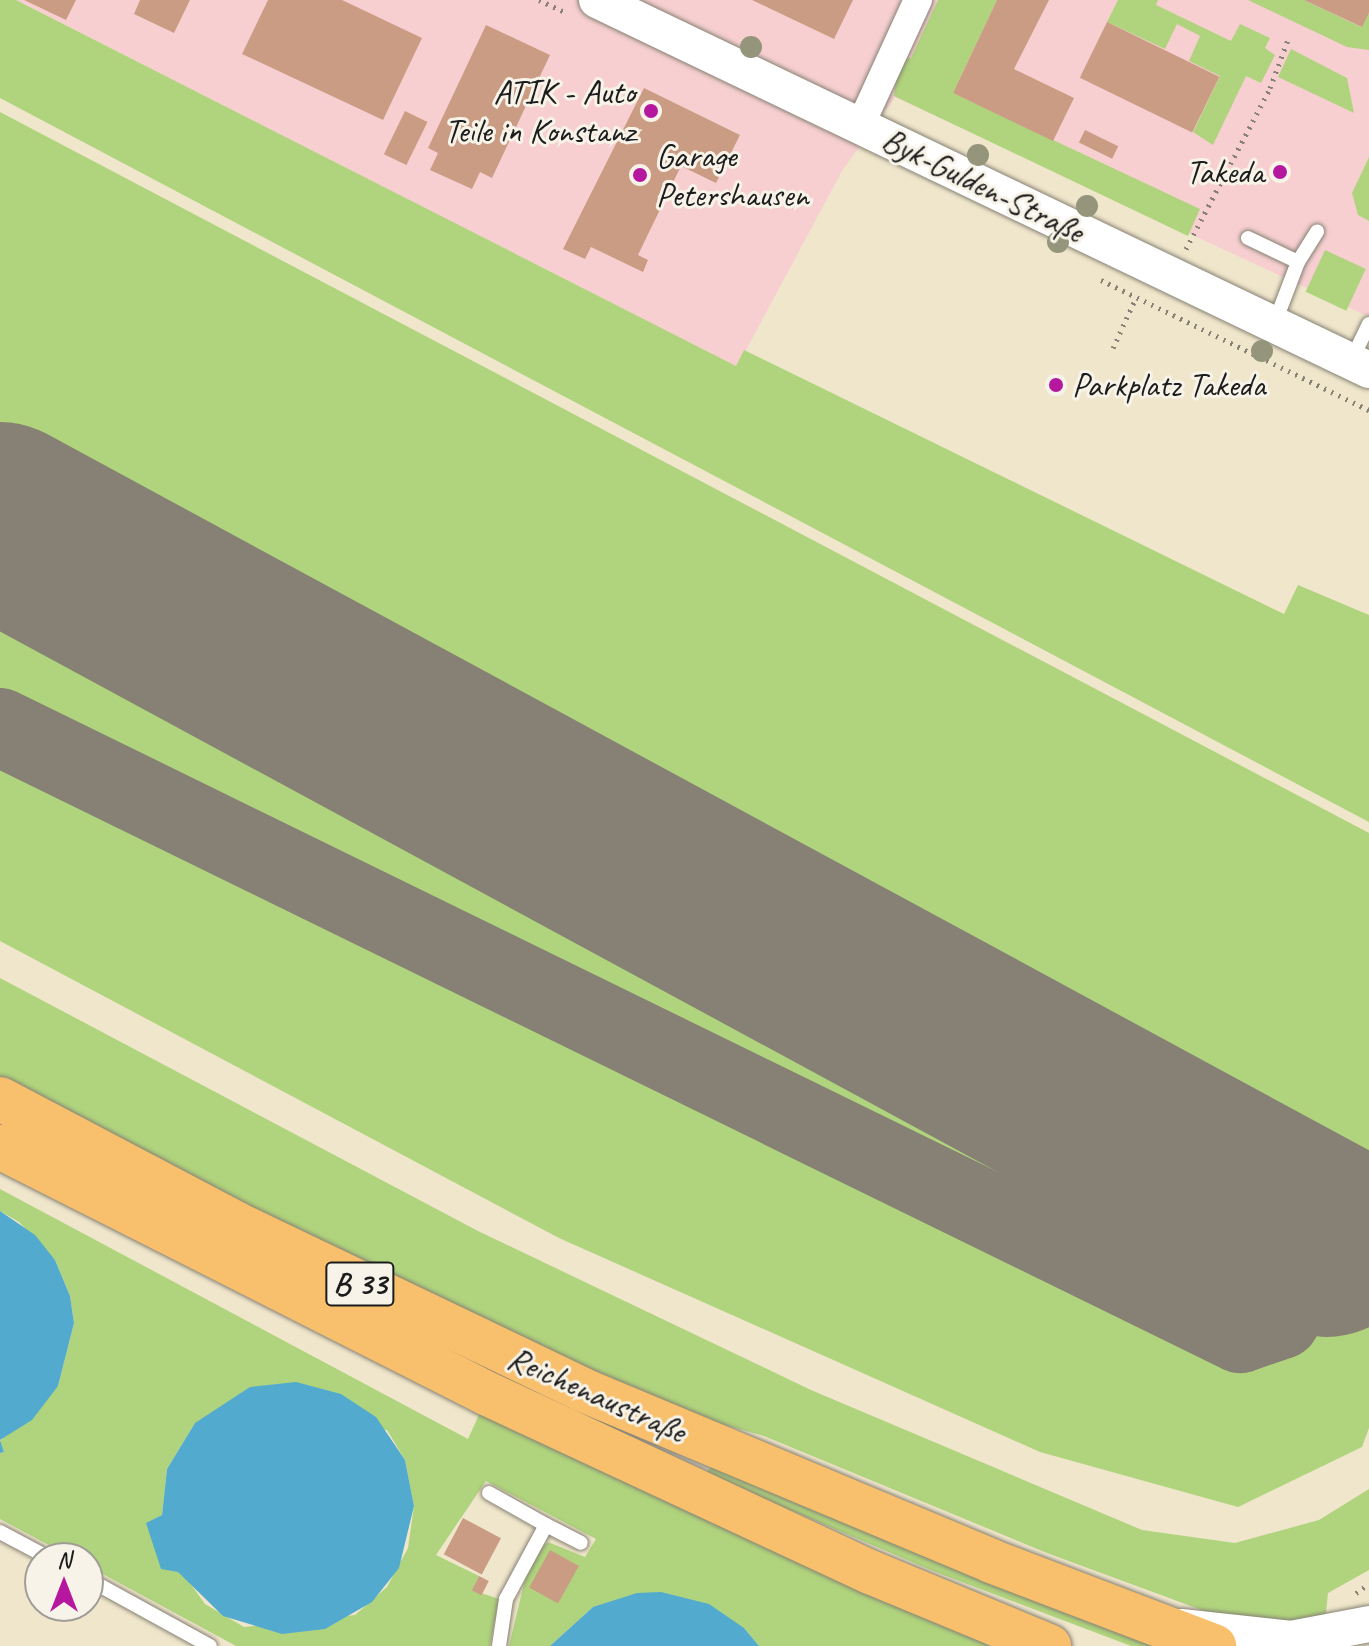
<!DOCTYPE html>
<html>
<head>
<meta charset="utf-8">
<style>
  body { margin:0 }
  #map { position:relative; width:1369px; height:1646px; overflow:hidden; background:#f0e6cc; font-family:Caveat,sans-serif }
  div>[style] { position:absolute }
  .built>* { inset:0; background:#f7cfd1 }
  .green>* { inset:0; background:#b0d47d; transform-origin:0 0 }
  .water>* { inset:0; background:#52aacf }
  .taxiway>* { height:78px; margin:-39px; padding:0 39px; transform-origin:39px; border-radius:39px; background:#868174 }
  .runway>* { height:196px; margin:-98px; padding:0 98px; transform-origin:98px; border-radius:98px; background:#868174 }
  .building>* { inset:0; background:#cb9c84; transform-origin:0 0 }
  .path>* { height:5px; margin-top:-2.5px; transform-origin:0; background:repeating-linear-gradient(90deg,#868174 0 2px,transparent 0 8px) }
  .roads { filter:drop-shadow(0 0 2px #868174) drop-shadow(0 0 2px #868174) }
  .service>* { height:14px; margin:-7px; padding:0 7px; transform-origin:7px; border-radius:7px; background:#fff }
  .minor>* { height:28px; margin:-14px; padding:0 14px; transform-origin:14px; border-radius:14px; background:#fff }
  .tertiary>* { height:36px; margin:-18px; padding:0 18px; transform-origin:18px; border-radius:18px; background:#fff }
  .primary>* { height:44px; margin:-22px; padding:0 22px; transform-origin:22px; border-radius:22px; background:#f8bf6c }
  .trees>* { width:22px; height:22px; margin:-11px; border-radius:50%; background:#94957b }
  .dots>* { width:22px; height:22px; translate:-50% -50%; box-sizing:border-box; border:4px solid #f7f3e8; border-radius:50% }
  span { translate:-50% -50%; white-space:nowrap; text-align:center; line-height:1.15; -webkit-text-stroke:6px #f7f3e8; paint-order:stroke }
  .shield-label span { padding:2px 6px; background:#f7f3e8; border:2px solid; border-radius:6px; -webkit-text-stroke-width:0 }
  .shield-label { font-size:32px; color:#1c1c1c; font-weight:700 }
  .poi-label { font-size:34px; color:#1c1c1c }
  .right { translate:-100% -50%; text-align:right }
  .left { translate:0 -50%; text-align:left }
  .street-label { font-size:34px; color:#1c1c1c }
  .north { position:absolute; left:24px; top:1542px; width:80px; height:80px; box-sizing:border-box; background:#f7f3e8; border:2px solid #9f9d96; border-radius:50%; rotate:0deg; font-size:22px; font-weight:700; line-height:32px; text-align:center; color:#1c1c1c }
  .north::after { content:''; display:block; margin:auto; width:28px; height:36px; background:#b5179e; clip-path:polygon(50% 0,100% 100%,50% 72%,0 100%) }
</style>
</head>
<body>
<div id="map">
  <div class="built">
    <div style="clip-path:polygon(16px 0,1369px 0,1369px 317px,895px 97px,842px 171px,737px 367px)"></div>
  </div>
  <div class="green">
    <div style="clip-path:polygon(0 0,16px 0,736px 366px,744px 350px,1284px 614px,1298px 585px,1369px 615px,1369px 822px,0 98px)"></div>
    <div style="clip-path:polygon(938px 0,997px 0,953px 93px,1200px 209px,1188px 236px,894px 96px,899px 60px,911px 58px)"></div>
    <div style="clip-path:polygon(1118px 0,1158px 0,1156px 5px,1231px 41px,1240px 24px,1270px 38px,1265px 48px,1275px 55px,1261px 83px,1246px 76px,1213px 145px,1193px 132px,1220px 76px,1189px 61px,1200px 36px,1177px 24px,1165px 49px,1107px 22px)"></div>
    <div style="clip-path:polygon(1248px 0,1304px 0,1361px 27px,1369px 13px,1369px 50px,1347px 47px)"></div>
    <div style="clip-path:polygon(1291px 49px,1347px 78px,1354px 113px,1278px 77px)"></div>
    <div style="clip-path:polygon(0 112px,1369px 833px,1369px 1428px,1362px 1447px,1238px 1507px,1040px 1452px,559px 1238px,0 941px)"></div>
    <div style="clip-path:polygon(1369px 157px,1369px 221px,1358px 215px,1352px 193px)"></div>
    <div style="left:1325px;top:250px;width:45px;height:46px;rotate:25deg"></div>
    <div style="clip-path:polygon(0 978px,478px 1231px,811px 1390px,1142px 1530px,1235px 1543px,1319px 1520px,1369px 1489px,1369px 1570px,1328px 1593px,1325px 1622px,1226px 1619px,1047px 1553px,764px 1436px,667px 1409px,407px 1288px,0 1079px)"></div>
    <div style="clip-path:polygon(evenodd,0 1189px,468px 1439px,482px 1408px,990px 1646px,759px 1646px,744px 1628px,593px 1607px,550px 1646px,509px 1646px,527px 1571px,539px 1550px,548px 1542px,585px 1557px,596px 1539px,486px 1481px,436px 1555px,479px 1576px,472px 1590px,499px 1599px,490px 1646px,236px 1646px,88px 1566px,88px 1558px,73px 1558px,0 1519px,0 1453px,4px 1452px,0 1441px,58px 1386px,74px 1323px,70px 1296px,55px 1260px,19px 1222px,0 1211px,0 1189px,195px 1423px,387px 1430px,405px 1460px,414px 1506px,408px 1548px,387px 1587px,355px 1615px,244px 1627px,205px 1604px,147px 1523px,162px 1515px,167px 1469px,195px 1423px)"></div>
    <div style="clip-path:polygon(711px 1466px,1160px 1646px,1131px 1646px,933px 1571px,706px 1474px)"></div>
  </div>
  <div class="water">
    <div style="clip-path:polygon(0 1211px,35px 1235px,55px 1260px,70px 1296px,74px 1323px,58px 1386px,32px 1420px,0 1440px,4px 1452px,0 1453px)"></div>
    <div style="clip-path:polygon(296px 1382px,341px 1394px,376px 1417px,405px 1460px,414px 1506px,399px 1568px,372px 1602px,325px 1629px,282px 1634px,223px 1616px,178px 1572px,161px 1569px,146px 1523px,162px 1515px,167px 1469px,195px 1423px,250px 1387px)"></div>
    <div style="clip-path:polygon(661px 1592px,709px 1604px,744px 1628px,759px 1646px,550px 1646px,593px 1607px,637px 1593px)"></div>
  </div>
  <div class="taxiway">
    <div style="left:0;top:727px;width:1381px;rotate:26.08deg"></div>
    <div style="left:1240px;top:1334px;width:43px;rotate:-18.9deg"></div>
    <div style="left:1281px;top:1320px;width:93px;rotate:-60.4deg"></div>
  </div>
  <div class="runway">
    <div style="left:0;top:520px;width:1509px;rotate:28.45deg"></div>
  </div>
  <div class="building">
    <div style="clip-path:polygon(24px 0,76px 0,66px 20px)"></div>
    <div style="clip-path:polygon(140px 0,190px 0,174px 33px,134px 14px)"></div>
    <div style="clip-path:polygon(268px 0,342px 0,422px 38px,383px 120px,242px 54px)"></div>
    <div style="clip-path:polygon(752px 0,853px 0,834px 39px)"></div>
    <div style="clip-path:polygon(997px 0,1049px 0,1014px 69px,1074px 98px,1053px 141px,953px 93px)"></div>
    <div style="clip-path:polygon(1304px 0,1369px 0,1369px 13px,1362px 27px)"></div>
    <div style="left:1107px;top:22px;width:125px;height:62px;rotate:26deg"></div>
    <div style="clip-path:polygon(486px 25px,550px 55px,492px 178px,480px 172px,472px 189px,430px 170px,438px 153px,428px 148px)"></div>
    <div style="clip-path:polygon(644px 88px,740px 135px,716px 183px,681px 166px,638px 255px,648px 260px,643px 272px,591px 247px,585px 259px,563px 249px)"></div>
    <div style="left:405px;top:111px;width:25px;height:48px;rotate:26deg"></div>
    <div style="left:1085px;top:130px;width:37px;height:14px;rotate:26deg"></div>
    <div style="left:463px;top:1518px;width:43px;height:41px;rotate:28deg"></div>
    <div style="left:550px;top:1550px;width:33px;height:43px;rotate:29deg"></div>
    <div style="left:479px;top:1576px;width:11px;height:16px;rotate:27deg"></div>
  </div>
  <div class="path">
    <div style="left:539px;top:0;width:31px;rotate:25deg"></div>
    <div style="left:1186px;top:249px;width:182px;rotate:-62.4deg"></div>
    <div style="left:1270px;top:88px;width:54px;rotate:-69.6deg"></div>
    <div style="left:1101px;top:280px;width:298px;rotate:25.9deg"></div>
    <div style="left:1113px;top:348px;width:53px;rotate:-65.4deg"></div>
    <div style="left:1356px;top:1593px;width:16px;rotate:-35deg"></div>
  </div>
  <div class="roads">
    <div class="service">
      <div style="left:1248px;top:238px;width:55px;rotate:25.6deg"></div>
      <div style="left:1298px;top:262px;width:67px;rotate:110.9deg"></div>
      <div style="left:1298px;top:262px;width:36px;rotate:-58deg"></div>
      <div style="left:1351px;top:361px;width:41px;rotate:-64.1deg"></div>
      <div style="left:489px;top:1493px;width:65px;rotate:29.3deg"></div>
      <div style="left:0;top:1532px;width:55px;rotate:28deg"></div>
      <div style="left:88px;top:1579px;width:139px;rotate:28.8deg"></div>
      <div style="left:499px;top:1646px;width:48px;rotate:-81.5deg"></div>
      <div style="left:506px;top:1599px;width:84px;rotate:-61.6deg"></div>
      <div style="left:546px;top:1525px;width:39px;rotate:27deg"></div>
    </div>
    <div class="minor">
      <div style="left:860px;top:126px;width:139px;rotate:-65.3deg"></div>
    </div>
    <div class="tertiary">
      <div style="left:597px;top:0;width:856px;rotate:25.61deg"></div>
      <div style="left:1181px;top:1627px;width:111px;rotate:6.2deg"></div>
      <div style="left:1291px;top:1639px;width:79px;rotate:-10.9deg"></div>
    </div>
    <div class="primary">
      <div style="left:0;top:1099px;width:266px;rotate:27.8deg"></div>
      <div style="left:235px;top:1223px;width:386px;rotate:25.6deg"></div>
      <div style="left:583px;top:1390px;width:442px;rotate:22.7deg"></div>
      <div style="left:991px;top:1561px;width:239px;rotate:20.9deg"></div>
      <div style="left:0;top:1147px;width:547px;rotate:26.85deg"></div>
      <div style="left:488px;top:1394px;width:421px;rotate:25deg"></div>
      <div style="left:870px;top:1572px;width:194px;rotate:22.5deg"></div>
    </div>
  </div>
  <div class="trees">
    <div style="left:751px;top:47px"></div>
    <div style="left:978px;top:155px"></div>
    <div style="left:1087px;top:206px"></div>
    <div style="left:1058px;top:242px"></div>
    <div style="left:1262px;top:351px"></div>
  </div>
  <div class="dots">
    <div style="left:651px;top:111px;background:#b5179e"></div>
    <div style="left:1280px;top:172px;background:#b5179e"></div>
    <div style="left:640px;top:175px;background:#b5179e"></div>
    <div style="left:1056px;top:385px;background:#b5179e"></div>
  </div>
  <div class="shield-label">
    <span style="left:360px;top:1284px">B 33</span>
  </div>
  <div class="poi-label">
    <span class="right" style="left:635px;top:111px">ATIK - Auto<br>Teile in Konstanz</span>
    <span class="left" style="left:656px;top:175px">Garage<br>Petershausen</span>
    <span class="right" style="left:1264px;top:172px">Takeda</span>
    <span class="left" style="left:1072px;top:385px">Parkplatz Takeda</span>
  </div>
  <div class="street-label">
    <span style="left:983px;top:185px;rotate:26deg">Byk-Gulden-Straße</span>
    <span style="left:597px;top:1394px;rotate:24deg">Reichenaustraße</span>
  </div>
  <div class="north">N</div>
</div>
</body>
</html>
